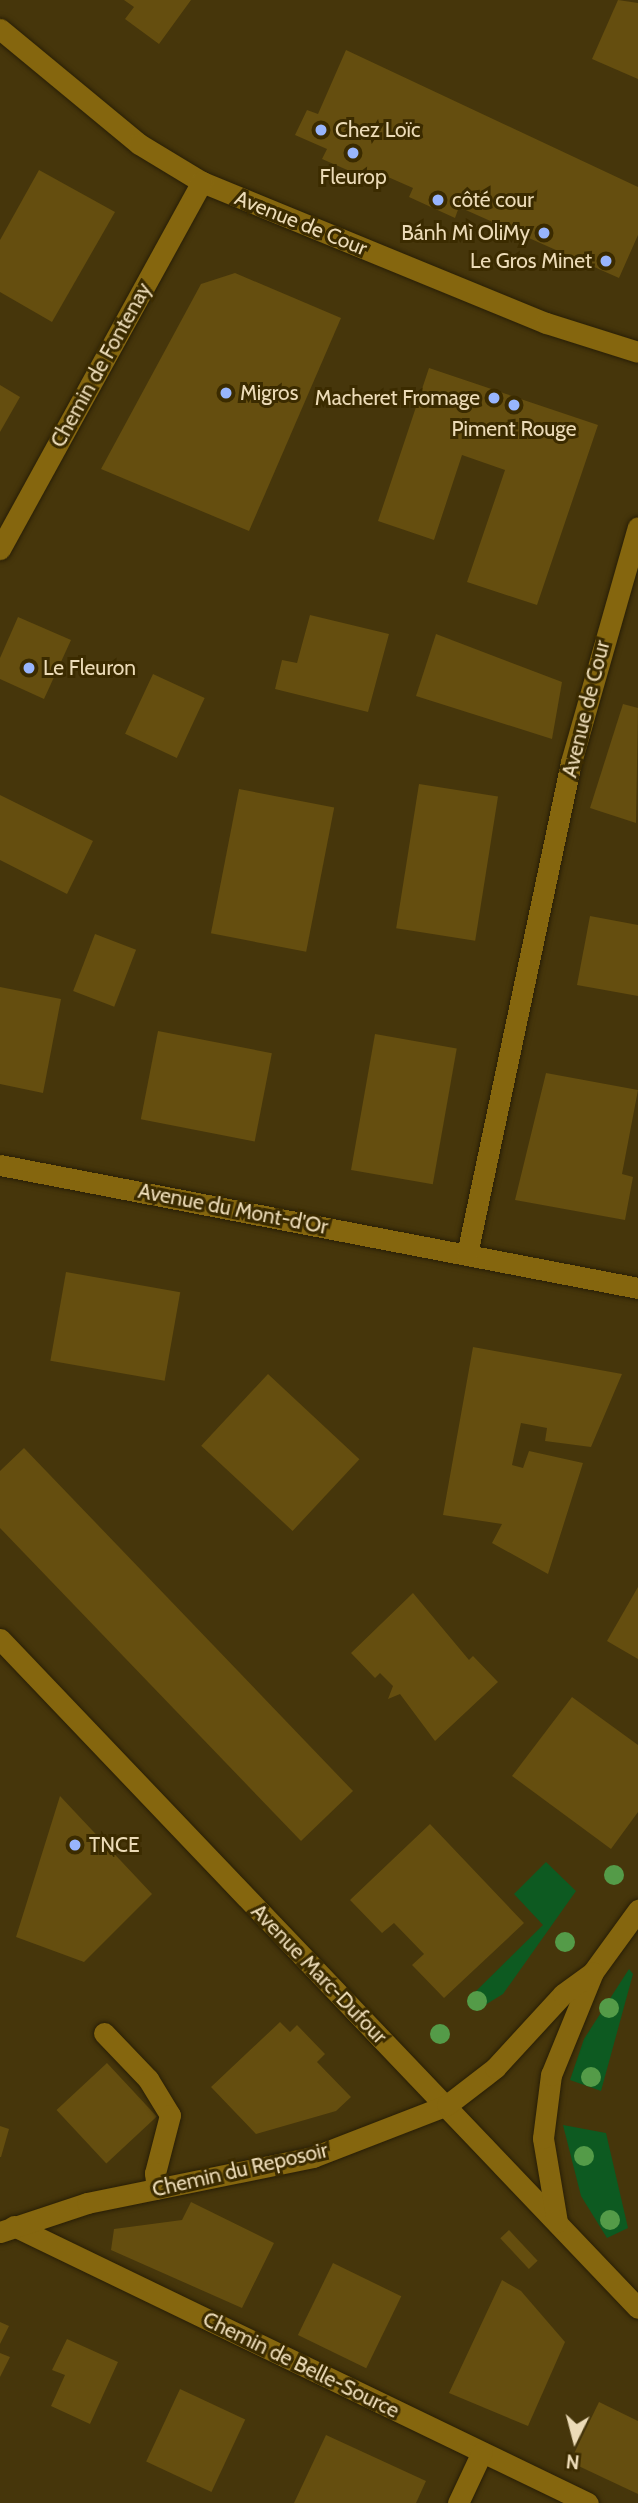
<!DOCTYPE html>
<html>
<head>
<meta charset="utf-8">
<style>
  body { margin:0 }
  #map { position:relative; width:638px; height:2503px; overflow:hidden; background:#46360b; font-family:Cabin,sans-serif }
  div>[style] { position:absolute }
  .green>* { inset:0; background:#0d5a21 }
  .building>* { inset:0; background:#654e0f; transform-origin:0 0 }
  .roads { filter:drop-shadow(0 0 2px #281e06) drop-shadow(0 0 2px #281e06) }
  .minor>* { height:21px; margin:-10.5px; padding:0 10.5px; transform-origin:10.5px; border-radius:10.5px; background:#85660e }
  .trees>* { width:20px; height:20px; margin:-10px; border-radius:50%; background:#549b48 }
  .dots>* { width:19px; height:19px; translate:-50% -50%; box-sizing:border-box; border:4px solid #3b2b00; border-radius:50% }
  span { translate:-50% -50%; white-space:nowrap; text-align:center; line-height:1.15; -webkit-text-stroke:6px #3b2b00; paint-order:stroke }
  .poi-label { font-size:21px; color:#ecdbb7 }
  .left { translate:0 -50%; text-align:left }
  .right { translate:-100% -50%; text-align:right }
  .street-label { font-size:21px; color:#ecdbb7 }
  .north { position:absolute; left:540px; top:2405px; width:70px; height:70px; -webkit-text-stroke:5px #3b2b00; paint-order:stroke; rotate:186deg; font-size:19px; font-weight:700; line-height:28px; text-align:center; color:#ecdbb7 }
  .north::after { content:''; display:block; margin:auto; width:24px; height:32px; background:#ecdbb7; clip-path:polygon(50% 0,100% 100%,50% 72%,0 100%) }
</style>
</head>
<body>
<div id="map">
  <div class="green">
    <div style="clip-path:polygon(546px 1862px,576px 1891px,503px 1994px,477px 2010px,467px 2000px,543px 1925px,514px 1894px)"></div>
    <div style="clip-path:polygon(629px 1969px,633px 1974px,601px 2091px,570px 2080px,584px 2039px)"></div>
    <div style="clip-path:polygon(563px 2125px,606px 2133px,628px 2228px,607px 2238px,581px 2196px)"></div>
  </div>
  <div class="building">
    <div style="clip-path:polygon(124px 0,191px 0,159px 44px,125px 19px,134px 7px)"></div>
    <div style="clip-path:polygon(618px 0,638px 3px,638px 79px,592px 59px)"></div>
    <div style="clip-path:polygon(346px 50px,638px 187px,638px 235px,619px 278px,459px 207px,455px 218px,409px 197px,413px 188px,372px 170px,368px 179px,322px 159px,327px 149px,295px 135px,307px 110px,318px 114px)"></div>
    <div style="clip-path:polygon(39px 170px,115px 212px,52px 322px,0 292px,0 240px)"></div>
    <div style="clip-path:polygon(235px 273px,341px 318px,249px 531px,101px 469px,201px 284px)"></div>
    <div style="clip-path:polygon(429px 368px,598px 425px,537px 605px,467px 582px,505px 470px,462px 455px,434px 540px,378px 521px)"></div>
    <div style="clip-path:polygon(0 385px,20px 397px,0 432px)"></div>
    <div style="clip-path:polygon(310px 615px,389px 634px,368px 712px,275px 689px,282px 660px,297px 663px)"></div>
    <div style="clip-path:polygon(18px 617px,71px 640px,44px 699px,0 679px,0 658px)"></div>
    <div style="clip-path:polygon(436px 634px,562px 682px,552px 739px,416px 696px)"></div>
    <div style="left:153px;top:674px;width:57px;height:66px;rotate:25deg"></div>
    <div style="clip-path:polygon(623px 704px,638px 708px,636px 823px,590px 808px)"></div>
    <div style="left:419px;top:784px;width:80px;height:146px;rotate:9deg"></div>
    <div style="left:239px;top:789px;width:97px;height:147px;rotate:11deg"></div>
    <div style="clip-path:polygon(0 795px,93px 841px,67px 894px,0 860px)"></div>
    <div style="clip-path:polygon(590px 916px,638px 925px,638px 996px,577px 985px)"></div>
    <div style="left:95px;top:934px;width:44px;height:61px;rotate:21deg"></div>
    <div style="clip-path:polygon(0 987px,61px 999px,43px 1093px,0 1084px)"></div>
    <div style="left:158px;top:1031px;width:116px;height:90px;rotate:11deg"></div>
    <div style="left:375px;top:1034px;width:83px;height:138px;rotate:10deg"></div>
    <div style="clip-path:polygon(546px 1073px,638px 1090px,622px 1174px,633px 1177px,625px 1220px,515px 1200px)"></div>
    <div style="left:66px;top:1272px;width:116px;height:90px;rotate:10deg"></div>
    <div style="clip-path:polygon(473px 1347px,622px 1374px,591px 1447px,545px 1441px,547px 1428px,521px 1423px,512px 1465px,523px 1468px,529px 1451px,583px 1463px,548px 1574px,492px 1543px,502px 1524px,443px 1515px)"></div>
    <div style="left:268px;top:1374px;width:125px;height:98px;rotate:43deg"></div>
    <div style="clip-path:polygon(24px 1448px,353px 1791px,301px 1841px,0 1528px,0 1471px)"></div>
    <div style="clip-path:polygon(638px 1587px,638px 1659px,607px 1641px)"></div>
    <div style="clip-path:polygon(413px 1593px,469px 1660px,473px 1656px,498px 1682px,435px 1741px,400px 1694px,388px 1699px,393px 1686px,380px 1673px,375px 1678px,351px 1653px)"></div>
    <div style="clip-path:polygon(572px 1697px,638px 1745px,638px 1812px,611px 1849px,512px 1776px)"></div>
    <div style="clip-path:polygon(60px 1796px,152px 1894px,84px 1962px,16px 1937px)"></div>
    <div style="clip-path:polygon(430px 1824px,524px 1923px,444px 1998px,412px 1965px,424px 1954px,394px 1923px,382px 1933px,350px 1900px)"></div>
    <div style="clip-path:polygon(280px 2022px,290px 2032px,297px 2025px,325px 2054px,317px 2062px,351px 2097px,336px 2111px,256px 2134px,211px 2087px)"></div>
    <div style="left:107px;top:2063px;width:73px;height:69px;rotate:47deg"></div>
    <div style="clip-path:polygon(0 2126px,9px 2129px,1px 2157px,0 2157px)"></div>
    <div style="clip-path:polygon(191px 2202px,274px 2243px,242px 2308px,111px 2250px,114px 2229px,182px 2220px)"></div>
    <div style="left:509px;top:2230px;width:42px;height:12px;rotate:47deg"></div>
    <div style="left:333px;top:2263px;width:76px;height:80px;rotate:26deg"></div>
    <div style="clip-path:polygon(502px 2280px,521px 2291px,565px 2342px,528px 2426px,449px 2393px)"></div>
    <div style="clip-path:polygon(0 2322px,9px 2326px,0 2344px)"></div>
    <div style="clip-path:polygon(67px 2339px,118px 2362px,90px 2424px,51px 2406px,65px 2375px,52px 2370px)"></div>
    <div style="clip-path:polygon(0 2353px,10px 2357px,0 2377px)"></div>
    <div style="left:180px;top:2389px;width:72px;height:80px;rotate:25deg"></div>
    <div style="clip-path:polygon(599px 2402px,638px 2421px,638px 2494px,570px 2462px)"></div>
    <div style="clip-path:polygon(326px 2435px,426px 2481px,416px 2503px,294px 2503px)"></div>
  </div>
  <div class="roads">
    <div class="minor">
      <div style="left:0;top:29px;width:180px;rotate:39.6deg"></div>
      <div style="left:139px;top:144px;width:74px;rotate:31.1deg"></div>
      <div style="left:202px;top:182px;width:372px;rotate:22.3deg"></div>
      <div style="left:546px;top:323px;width:96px;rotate:17.5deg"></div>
      <div style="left:0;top:549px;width:419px;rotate:-61.2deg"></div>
      <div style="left:0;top:1165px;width:650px;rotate:10.91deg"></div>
      <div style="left:467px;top:1254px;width:503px;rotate:-78.06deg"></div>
      <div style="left:571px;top:762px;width:244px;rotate:-74.1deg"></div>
      <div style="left:0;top:1639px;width:924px;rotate:46.36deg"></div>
      <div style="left:104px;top:2033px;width:64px;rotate:46.3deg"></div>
      <div style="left:148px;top:2079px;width:42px;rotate:58.6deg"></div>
      <div style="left:170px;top:2115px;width:60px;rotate:104.5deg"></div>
      <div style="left:155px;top:2173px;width:16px;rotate:83deg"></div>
      <div style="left:557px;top:2222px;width:85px;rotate:-99.5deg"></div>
      <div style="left:543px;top:2138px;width:64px;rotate:-82.8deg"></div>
      <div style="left:551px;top:2075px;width:111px;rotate:-67.8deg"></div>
      <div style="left:593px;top:1972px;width:77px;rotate:-54deg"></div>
      <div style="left:14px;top:2226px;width:637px;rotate:25.76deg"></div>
      <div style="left:0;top:2232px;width:92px;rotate:-18.4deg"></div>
      <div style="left:87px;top:2203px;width:231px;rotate:-11.5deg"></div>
      <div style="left:313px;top:2157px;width:144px;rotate:-21.2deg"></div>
      <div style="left:447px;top:2105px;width:61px;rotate:-37.6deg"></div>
      <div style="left:495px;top:2068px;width:100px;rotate:-47.4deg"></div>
      <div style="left:563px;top:1994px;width:37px;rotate:-36deg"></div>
      <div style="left:458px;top:2503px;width:56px;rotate:-64.8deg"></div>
    </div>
  </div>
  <div class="trees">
    <div style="left:614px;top:1875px"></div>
    <div style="left:565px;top:1942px"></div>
    <div style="left:477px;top:2001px"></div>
    <div style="left:609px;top:2008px"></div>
    <div style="left:440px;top:2034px"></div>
    <div style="left:591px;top:2077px"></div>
    <div style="left:584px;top:2156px"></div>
    <div style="left:610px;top:2220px"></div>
  </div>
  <div class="dots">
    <div style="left:321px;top:130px;background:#98b5fd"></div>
    <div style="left:353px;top:153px;background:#98b5fd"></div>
    <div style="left:438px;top:200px;background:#98b5fd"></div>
    <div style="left:544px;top:233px;background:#98b5fd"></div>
    <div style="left:606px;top:261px;background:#98b5fd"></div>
    <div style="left:226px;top:393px;background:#98b5fd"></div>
    <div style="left:494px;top:398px;background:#98b5fd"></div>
    <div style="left:514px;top:405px;background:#98b5fd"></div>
    <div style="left:29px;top:668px;background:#98b5fd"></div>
    <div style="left:75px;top:1845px;background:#98b5fd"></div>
  </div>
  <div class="poi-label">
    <span class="left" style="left:335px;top:130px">Chez Loïc</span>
    <span style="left:353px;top:177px">Fleurop</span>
    <span class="left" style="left:452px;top:200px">côté cour</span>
    <span class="right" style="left:530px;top:233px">Bánh Mì OliMy</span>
    <span class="right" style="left:592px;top:261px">Le Gros Minet</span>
    <span class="left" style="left:240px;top:393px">Migros</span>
    <span class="right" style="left:480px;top:398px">Macheret Fromage</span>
    <span style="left:514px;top:429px">Piment Rouge</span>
    <span class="left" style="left:43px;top:668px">Le Fleuron</span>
    <span class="left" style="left:89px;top:1845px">TNCE</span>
  </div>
  <div class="street-label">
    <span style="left:301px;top:223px;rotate:22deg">Avenue de Cour</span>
    <span style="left:101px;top:365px;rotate:-61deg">Chemin de Fontenay</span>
    <span style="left:586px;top:709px;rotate:-76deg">Avenue de Cour</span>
    <span style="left:233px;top:1209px;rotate:11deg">Avenue du Mont-d'Or</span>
    <span style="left:319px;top:1974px;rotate:46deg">Avenue Marc-Dufour</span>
    <span style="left:240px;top:2170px;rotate:-13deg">Chemin du Reposoir</span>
    <span style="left:301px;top:2365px;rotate:26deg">Chemin de Belle-Source</span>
  </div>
  <div class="north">N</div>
</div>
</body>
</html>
